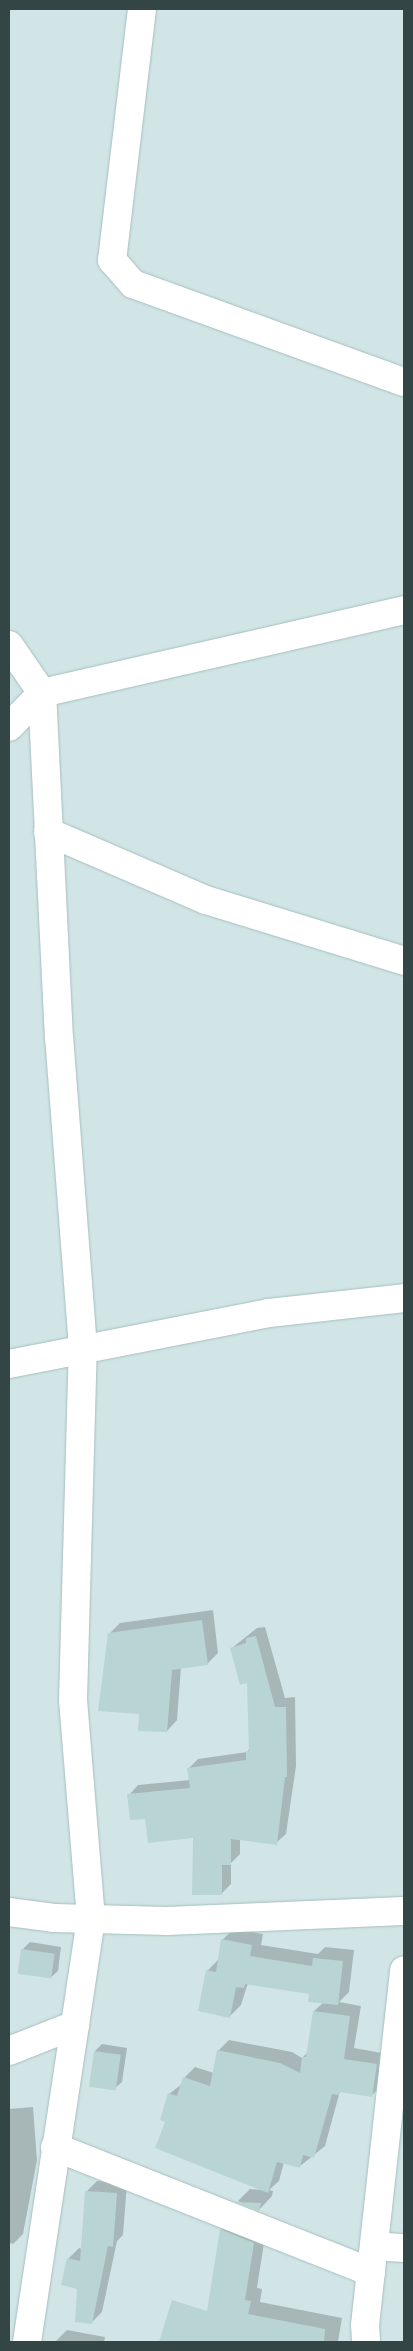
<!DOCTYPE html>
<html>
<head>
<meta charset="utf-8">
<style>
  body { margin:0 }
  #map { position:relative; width:413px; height:2351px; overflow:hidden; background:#e3f1f3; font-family:"DM Sans",sans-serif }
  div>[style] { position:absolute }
  .residential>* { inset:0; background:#d1e5e7; transform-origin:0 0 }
  .shadow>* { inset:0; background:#0003 }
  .building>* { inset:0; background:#b8d5d4; transform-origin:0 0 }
  .roads { filter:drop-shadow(0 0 1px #a6bdbe) drop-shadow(0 0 1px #a6bdbe) }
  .street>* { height:28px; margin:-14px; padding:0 14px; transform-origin:14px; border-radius:14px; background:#fff }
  span { translate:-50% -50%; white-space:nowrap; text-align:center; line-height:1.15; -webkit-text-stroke:5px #fff; paint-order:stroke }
  .frame { position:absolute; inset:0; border:10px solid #334544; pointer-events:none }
</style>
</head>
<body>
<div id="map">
  <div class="residential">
    <div style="left:9px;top:9px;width:395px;height:2333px"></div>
  </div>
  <div class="shadow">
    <div style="clip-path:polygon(213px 1610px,218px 1653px,208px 1663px,181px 1667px,177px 1720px,167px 1731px,140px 1713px,109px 1634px,120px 1623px)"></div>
    <div style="clip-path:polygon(265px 1627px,285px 1698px,295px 1697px,296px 1766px,286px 1834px,276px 1843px,240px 1839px,240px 1854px,231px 1863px,231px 1884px,221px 1894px,194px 1837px,146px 1818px,129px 1795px,138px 1785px,190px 1780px,188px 1769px,198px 1759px,247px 1752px,250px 1748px,248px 1682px,232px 1648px,257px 1628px)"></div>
    <div style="clip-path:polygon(234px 1929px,263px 1934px,261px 1945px,318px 1954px,325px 1947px,354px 1950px,349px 1992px,339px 2002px,361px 2006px,354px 2048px,387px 2054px,382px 2085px,371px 2096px,340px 2091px,325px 2146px,299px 2167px,284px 2162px,279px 2181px,269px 2190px,273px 2191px,272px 2196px,259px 2210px,238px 2201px,250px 2189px,261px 2190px,166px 2121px,169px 2094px,182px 2084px,184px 2078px,195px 2067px,214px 2073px,218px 2051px,229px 2040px,292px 2052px,302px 2058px,308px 2052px,314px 2011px,324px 2002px,310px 1993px,248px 1983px,241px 2005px,230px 2016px,207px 1971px,219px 1959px,222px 1940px)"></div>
    <div style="clip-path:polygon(30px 1942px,61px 1947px,58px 1971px,50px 1978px,23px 1949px)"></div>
    <div style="clip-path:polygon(102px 2044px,127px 2048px,122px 2082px,114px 2089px,95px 2051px)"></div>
    <div style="clip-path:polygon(33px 2107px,37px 2160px,23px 2234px,13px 2244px,10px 2243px,9px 2251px,9px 2109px)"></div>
    <div style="clip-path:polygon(97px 2181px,127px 2183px,123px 2235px,117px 2241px,102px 2312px,91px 2323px,68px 2259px,79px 2248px,82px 2249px,86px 2192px)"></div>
    <div style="clip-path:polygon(233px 2217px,266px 2230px,257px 2288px,262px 2289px,260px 2302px,342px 2318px,338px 2342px,227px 2342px,205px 2335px,221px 2230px)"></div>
    <div style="clip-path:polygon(67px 2330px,105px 2337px,104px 2342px,55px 2342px)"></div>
  </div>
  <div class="building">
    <div style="clip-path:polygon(202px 1620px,208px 1665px,172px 1670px,167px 1732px,138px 1731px,139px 1714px,98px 1711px,108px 1633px)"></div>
    <div style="clip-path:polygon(256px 1636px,275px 1707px,286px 1707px,287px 1777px,285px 1777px,277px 1845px,231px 1839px,231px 1865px,222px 1865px,222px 1895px,192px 1895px,193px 1838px,148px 1843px,145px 1819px,130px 1820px,127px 1794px,190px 1788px,187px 1768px,246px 1760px,246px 1751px,249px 1751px,247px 1683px,240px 1685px,230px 1648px,246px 1643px,246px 1638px)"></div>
    <div style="clip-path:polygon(221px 1939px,252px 1945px,250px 1956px,312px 1966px,313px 1958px,343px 1961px,338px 2005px,308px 2002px,309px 1994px,245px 1984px,244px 1988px,236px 1987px,230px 2018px,198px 2011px,206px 1970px,216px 1972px)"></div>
    <div style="left:21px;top:1949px;width:34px;height:25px;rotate:8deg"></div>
    <div style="clip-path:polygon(313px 2011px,350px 2016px,344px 2059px,377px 2064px,372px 2097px,339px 2092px,339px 2095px,332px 2094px,314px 2158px,303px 2155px,300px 2168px,277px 2162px,268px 2193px,155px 2148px,165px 2122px,160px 2120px,168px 2093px,177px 2096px,183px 2077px,210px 2086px,217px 2050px,280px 2063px,300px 2073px,302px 2057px,306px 2057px)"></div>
    <div style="left:94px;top:2051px;width:27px;height:36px;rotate:8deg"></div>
    <div style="clip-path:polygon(85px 2191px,117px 2193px,113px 2247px,108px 2246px,92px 2324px,75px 2322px,77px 2289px,61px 2285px,67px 2258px,80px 2261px)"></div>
    <div style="clip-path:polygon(236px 2202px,261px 2203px,259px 2211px)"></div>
    <div style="clip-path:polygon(220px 2229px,254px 2243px,245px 2300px,251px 2301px,248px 2314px,325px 2329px,324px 2342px,159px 2342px,172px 2300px,207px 2311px)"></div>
  </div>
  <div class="roads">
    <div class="street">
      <div style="left:142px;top:9px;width:253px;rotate:96.8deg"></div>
      <div style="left:112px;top:260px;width:32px;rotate:49deg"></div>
      <div style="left:133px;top:284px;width:288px;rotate:19.9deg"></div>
      <div style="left:9px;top:645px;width:58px;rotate:55.5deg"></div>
      <div style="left:42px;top:693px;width:47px;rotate:134.1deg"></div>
      <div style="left:48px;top:832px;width:172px;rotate:23.3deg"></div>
      <div style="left:206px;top:900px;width:207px;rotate:17.1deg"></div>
      <div style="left:9px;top:1364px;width:265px;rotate:-11.1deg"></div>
      <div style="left:269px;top:1313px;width:136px;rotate:-6.3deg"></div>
      <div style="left:9px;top:1912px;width:45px;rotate:7.6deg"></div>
      <div style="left:54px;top:1918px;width:113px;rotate:1.5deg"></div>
      <div style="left:167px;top:1921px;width:237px;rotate:-2.4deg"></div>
      <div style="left:9px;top:2051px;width:71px;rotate:-21.5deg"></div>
      <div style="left:55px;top:2147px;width:340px;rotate:21.6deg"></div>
      <div style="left:374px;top:2246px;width:30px;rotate:4deg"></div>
      <div style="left:27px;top:2342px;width:428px;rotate:-81.4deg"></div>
      <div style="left:91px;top:1919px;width:220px;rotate:-94.7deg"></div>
      <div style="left:73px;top:1700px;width:352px;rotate:-88.4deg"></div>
      <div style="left:83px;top:1348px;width:310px;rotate:-94.4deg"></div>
      <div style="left:59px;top:1039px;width:346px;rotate:-92.8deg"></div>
      <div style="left:42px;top:693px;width:371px;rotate:-12.9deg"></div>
      <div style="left:366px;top:2342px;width:17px;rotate:-93deg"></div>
      <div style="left:365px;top:2325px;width:357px;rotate:-83.7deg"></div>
    </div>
  </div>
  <div class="frame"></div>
</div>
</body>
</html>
